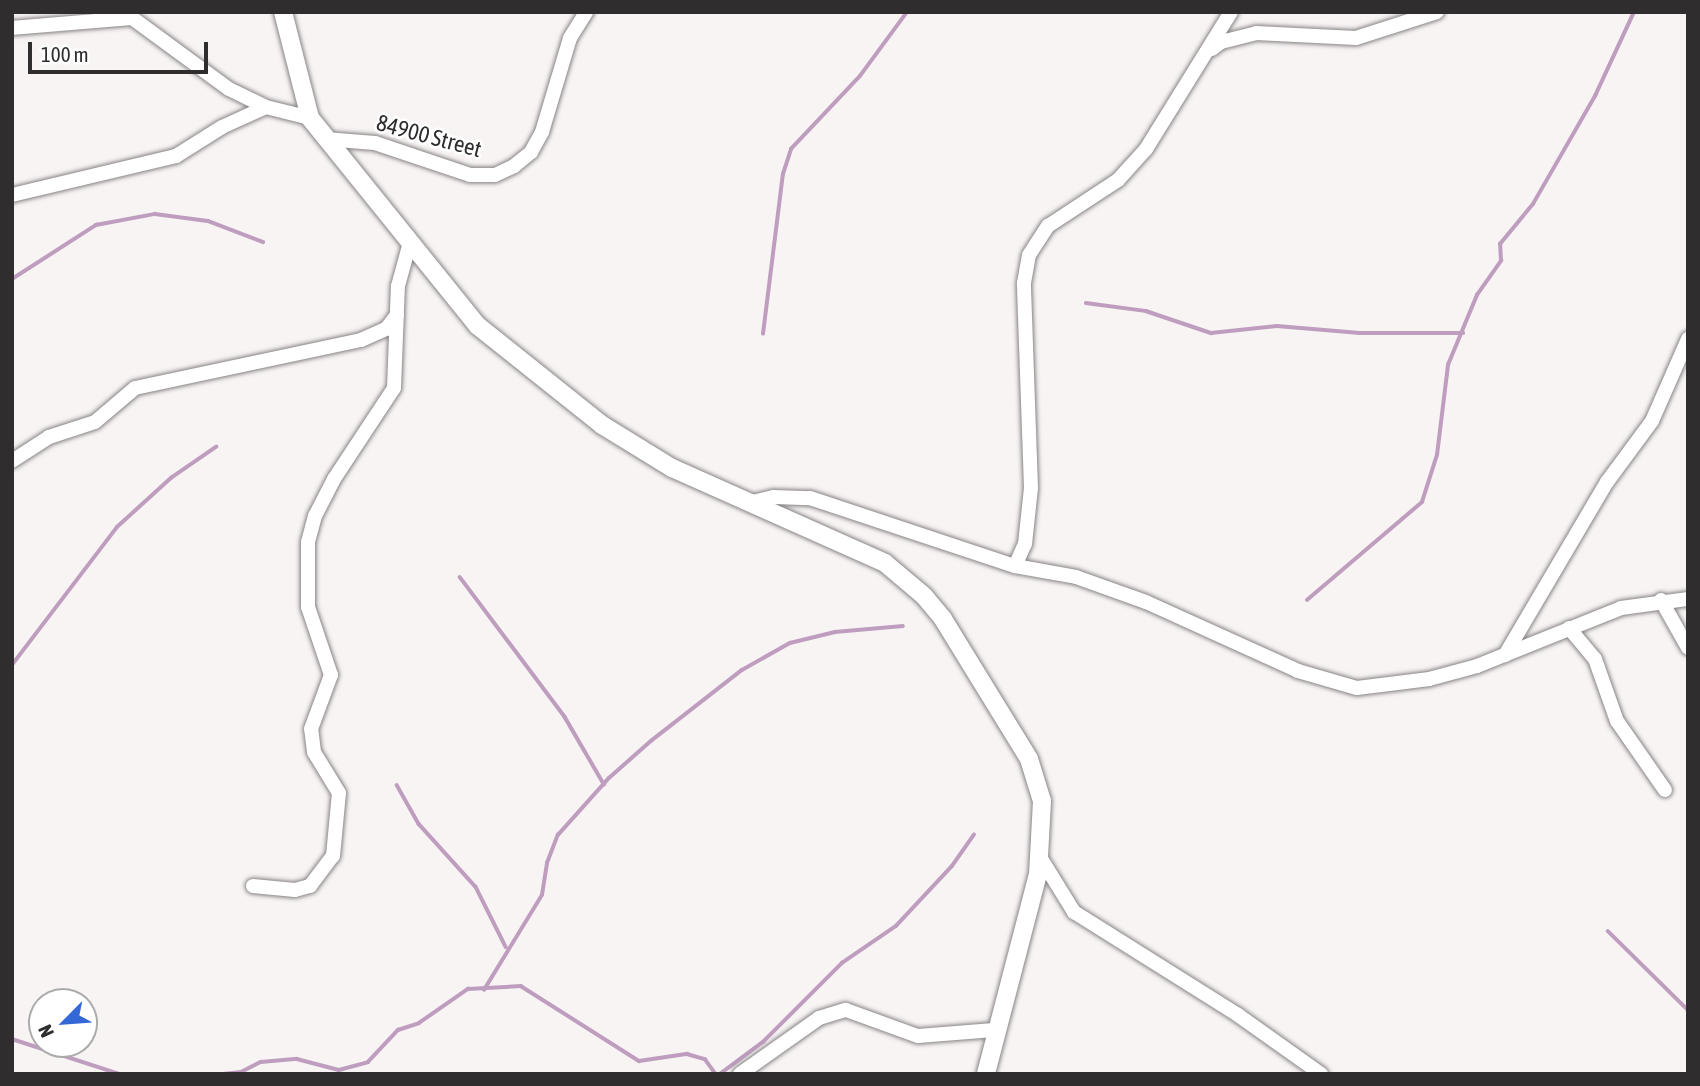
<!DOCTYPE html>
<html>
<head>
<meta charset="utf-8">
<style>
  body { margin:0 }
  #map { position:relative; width:1700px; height:1086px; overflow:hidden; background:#f8f4f4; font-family:"Asap Condensed",sans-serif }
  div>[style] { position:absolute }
  .stream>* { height:3.5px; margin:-1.75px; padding:0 1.75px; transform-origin:1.75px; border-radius:1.75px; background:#be9dbf }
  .roads { filter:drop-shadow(0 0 2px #888485) drop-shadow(0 0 2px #888485) }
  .minor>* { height:14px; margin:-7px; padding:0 7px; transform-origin:7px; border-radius:7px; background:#fff }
  .tertiary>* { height:18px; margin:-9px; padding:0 9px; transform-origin:9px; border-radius:9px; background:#fff }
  span { translate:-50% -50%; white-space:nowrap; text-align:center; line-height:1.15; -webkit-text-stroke:5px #fff; paint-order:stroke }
  .street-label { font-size:23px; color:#2f2d2e }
  .frame { position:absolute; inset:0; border:14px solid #2f2d2e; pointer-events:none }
  .north { position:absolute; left:28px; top:988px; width:70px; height:70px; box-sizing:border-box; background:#fff; border:2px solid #acabab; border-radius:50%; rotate:245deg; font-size:19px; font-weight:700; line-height:28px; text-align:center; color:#2f2d2e }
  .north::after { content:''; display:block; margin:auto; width:24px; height:32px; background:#3468d7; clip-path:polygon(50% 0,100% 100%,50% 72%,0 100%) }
  .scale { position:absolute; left:28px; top:42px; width:180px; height:32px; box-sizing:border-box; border:4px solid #2f2d2e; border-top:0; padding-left:9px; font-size:21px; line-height:24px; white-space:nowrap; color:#2f2d2e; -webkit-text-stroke:5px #fff; paint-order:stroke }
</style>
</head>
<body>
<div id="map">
  <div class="stream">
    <div style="left:12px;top:279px;width:100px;rotate:-32.7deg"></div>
    <div style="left:96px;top:225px;width:60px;rotate:-10.6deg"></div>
    <div style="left:155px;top:214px;width:53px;rotate:7.5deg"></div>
    <div style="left:208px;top:221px;width:59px;rotate:20.9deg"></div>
    <div style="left:1086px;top:303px;width:61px;rotate:7.6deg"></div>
    <div style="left:1146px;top:311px;width:69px;rotate:18.7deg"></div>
    <div style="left:1211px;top:333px;width:66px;rotate:-6.1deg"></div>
    <div style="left:1277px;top:326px;width:83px;rotate:4.8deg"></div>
    <div style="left:1360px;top:333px;width:103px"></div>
    <div style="left:763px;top:334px;width:161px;rotate:-82.9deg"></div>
    <div style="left:783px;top:174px;width:26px;rotate:-72deg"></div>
    <div style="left:791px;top:149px;width:100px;rotate:-46.6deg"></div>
    <div style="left:860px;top:76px;width:79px;rotate:-53.7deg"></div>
    <div style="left:460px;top:577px;width:175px;rotate:53.1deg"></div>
    <div style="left:565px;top:717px;width:78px;rotate:59.8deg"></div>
    <div style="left:1307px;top:600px;width:151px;rotate:-40.4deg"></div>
    <div style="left:1422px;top:502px;width:49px;rotate:-72.3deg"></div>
    <div style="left:1437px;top:455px;width:91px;rotate:-83deg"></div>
    <div style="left:1448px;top:365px;width:76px;rotate:-67.5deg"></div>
    <div style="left:1477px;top:295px;width:42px;rotate:-54.8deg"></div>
    <div style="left:1501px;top:261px;width:17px;rotate:-93deg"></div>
    <div style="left:1500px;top:244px;width:52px;rotate:-50.5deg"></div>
    <div style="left:1533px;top:204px;width:125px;rotate:-60.1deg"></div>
    <div style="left:1595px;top:96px;width:93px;rotate:-65.1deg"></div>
    <div style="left:12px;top:665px;width:173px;rotate:-52.7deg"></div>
    <div style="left:117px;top:527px;width:73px;rotate:-42.2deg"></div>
    <div style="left:171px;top:478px;width:55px;rotate:-34.6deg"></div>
    <div style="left:397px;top:785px;width:45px;rotate:60.6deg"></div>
    <div style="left:419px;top:824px;width:85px;rotate:47.9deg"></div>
    <div style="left:476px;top:887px;width:67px;rotate:63.4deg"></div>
    <div style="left:1608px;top:931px;width:112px;rotate:44.6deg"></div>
    <div style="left:484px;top:990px;width:111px;rotate:-58.6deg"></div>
    <div style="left:542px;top:895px;width:32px;rotate:-81deg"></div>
    <div style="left:547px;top:863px;width:30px;rotate:-69deg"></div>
    <div style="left:558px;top:835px;width:76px;rotate:-48.2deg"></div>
    <div style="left:609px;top:778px;width:56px;rotate:-41.4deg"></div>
    <div style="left:651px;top:741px;width:115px;rotate:-38deg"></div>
    <div style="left:742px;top:670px;width:55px;rotate:-29.4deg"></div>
    <div style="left:790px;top:643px;width:46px;rotate:-13.7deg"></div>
    <div style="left:835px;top:632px;width:68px;rotate:-5deg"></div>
    <div style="left:12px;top:1039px;width:114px;rotate:18deg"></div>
    <div style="left:223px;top:1074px;width:18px;rotate:-6deg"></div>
    <div style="left:241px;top:1072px;width:22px;rotate:-27deg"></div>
    <div style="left:261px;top:1062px;width:36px;rotate:-5deg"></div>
    <div style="left:297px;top:1059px;width:43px;rotate:14.7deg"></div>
    <div style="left:339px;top:1070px;width:30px;rotate:-15deg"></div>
    <div style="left:368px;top:1062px;width:44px;rotate:-46.8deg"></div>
    <div style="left:398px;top:1030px;width:22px;rotate:-18deg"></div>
    <div style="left:419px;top:1023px;width:60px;rotate:-34.8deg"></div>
    <div style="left:468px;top:989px;width:53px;rotate:-3.2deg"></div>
    <div style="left:521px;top:986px;width:140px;rotate:32.4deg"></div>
    <div style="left:639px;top:1061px;width:49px;rotate:-8.3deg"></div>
    <div style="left:687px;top:1054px;width:19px;rotate:16deg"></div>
    <div style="left:705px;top:1059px;width:19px;rotate:54deg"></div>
    <div style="left:720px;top:1074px;width:54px;rotate:-36.7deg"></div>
    <div style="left:763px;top:1042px;width:112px;rotate:-45deg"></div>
    <div style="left:842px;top:963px;width:65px;rotate:-34.4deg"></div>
    <div style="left:896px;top:926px;width:82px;rotate:-47deg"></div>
    <div style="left:952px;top:866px;width:38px;rotate:-55deg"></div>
  </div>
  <div class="roads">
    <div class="minor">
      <div style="left:124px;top:12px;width:130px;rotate:36.3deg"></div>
      <div style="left:229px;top:89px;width:41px;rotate:25.9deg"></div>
      <div style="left:266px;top:107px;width:45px;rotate:14deg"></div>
      <div style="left:12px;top:28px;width:119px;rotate:-4.8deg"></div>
      <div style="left:1212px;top:49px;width:11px;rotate:-38deg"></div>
      <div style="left:1221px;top:42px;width:36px;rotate:-14deg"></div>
      <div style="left:1256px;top:33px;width:100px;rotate:2.9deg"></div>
      <div style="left:1356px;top:38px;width:85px;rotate:-17.8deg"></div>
      <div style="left:325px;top:139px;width:50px;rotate:4.6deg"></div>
      <div style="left:375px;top:143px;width:100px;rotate:18.6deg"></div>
      <div style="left:470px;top:175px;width:25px"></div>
      <div style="left:495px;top:175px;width:21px;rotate:-25deg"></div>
      <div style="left:514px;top:166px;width:22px;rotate:-39deg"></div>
      <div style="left:531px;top:152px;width:23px;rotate:-61deg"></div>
      <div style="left:542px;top:132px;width:98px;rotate:-73.4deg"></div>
      <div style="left:570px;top:38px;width:31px;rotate:-58deg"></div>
      <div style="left:12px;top:195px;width:169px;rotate:-13.4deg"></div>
      <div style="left:176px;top:156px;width:54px;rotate:-32.2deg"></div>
      <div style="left:222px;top:127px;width:48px;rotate:-24.4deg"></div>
      <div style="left:12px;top:461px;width:44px;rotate:-33deg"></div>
      <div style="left:49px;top:437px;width:48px;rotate:-18.1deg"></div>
      <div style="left:95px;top:422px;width:52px;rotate:-40.4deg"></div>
      <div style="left:135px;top:388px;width:231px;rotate:-12deg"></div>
      <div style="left:361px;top:340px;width:27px;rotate:-24deg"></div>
      <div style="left:386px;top:329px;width:18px;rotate:-52deg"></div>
      <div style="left:748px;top:503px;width:26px;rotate:-13deg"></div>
      <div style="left:773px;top:497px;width:37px;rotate:2deg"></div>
      <div style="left:810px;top:498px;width:216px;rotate:18.4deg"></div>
      <div style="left:1015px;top:566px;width:62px;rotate:10.2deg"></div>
      <div style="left:1076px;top:577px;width:74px;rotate:19.7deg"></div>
      <div style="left:1146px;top:602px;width:167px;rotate:24.4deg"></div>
      <div style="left:1298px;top:671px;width:61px;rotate:16.1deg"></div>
      <div style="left:1357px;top:688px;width:73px;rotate:-7.1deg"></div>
      <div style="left:1429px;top:679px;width:50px;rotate:-15.2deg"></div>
      <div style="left:1477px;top:666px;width:155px;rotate:-21.9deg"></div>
      <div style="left:1621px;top:608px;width:68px;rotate:-7.7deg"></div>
      <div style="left:1015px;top:566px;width:24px;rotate:-66deg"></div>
      <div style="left:1025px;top:544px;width:56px;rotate:-83.9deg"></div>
      <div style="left:1031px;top:488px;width:205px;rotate:-92deg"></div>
      <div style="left:1024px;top:283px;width:28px;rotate:-80deg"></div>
      <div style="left:1029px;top:255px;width:35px;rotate:-57deg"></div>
      <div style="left:1048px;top:226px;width:84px;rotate:-33.3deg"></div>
      <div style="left:1118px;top:180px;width:42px;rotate:-47.9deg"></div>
      <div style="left:1146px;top:149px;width:161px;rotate:-58.2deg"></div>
      <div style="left:1661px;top:600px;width:55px;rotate:60.6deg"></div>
      <div style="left:1569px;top:628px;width:40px;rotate:50deg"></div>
      <div style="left:1595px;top:659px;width:66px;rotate:70.5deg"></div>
      <div style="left:1617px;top:721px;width:84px;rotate:55.2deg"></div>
      <div style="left:1505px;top:655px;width:201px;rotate:-59.5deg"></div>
      <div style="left:1607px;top:482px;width:76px;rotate:-53.6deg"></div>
      <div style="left:1652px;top:421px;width:90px;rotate:-66.3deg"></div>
      <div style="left:1040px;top:857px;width:65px;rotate:58.3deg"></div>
      <div style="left:1074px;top:912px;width:194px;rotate:32.1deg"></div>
      <div style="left:1238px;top:1015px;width:102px;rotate:35.4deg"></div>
      <div style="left:253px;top:886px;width:42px;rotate:5.4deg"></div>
      <div style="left:295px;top:890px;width:16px;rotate:-15deg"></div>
      <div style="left:310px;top:886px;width:38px;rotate:-53deg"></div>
      <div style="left:333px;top:856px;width:63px;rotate:-84.6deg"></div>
      <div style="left:339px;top:793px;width:48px;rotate:-121.4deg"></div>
      <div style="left:314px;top:752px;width:23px;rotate:-97deg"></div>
      <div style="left:311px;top:729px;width:58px;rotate:-69.7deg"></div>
      <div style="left:331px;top:675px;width:72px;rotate:-108.7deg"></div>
      <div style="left:308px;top:607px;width:65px;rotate:-90deg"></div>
      <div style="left:308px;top:542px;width:27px;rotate:-75deg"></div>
      <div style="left:315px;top:516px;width:42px;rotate:-62.8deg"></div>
      <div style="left:334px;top:479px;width:109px;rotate:-56.6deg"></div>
      <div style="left:394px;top:388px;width:102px;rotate:-87.8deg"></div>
      <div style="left:398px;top:286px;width:41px;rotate:-74.6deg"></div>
      <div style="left:740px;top:1074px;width:97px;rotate:-35.3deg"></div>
      <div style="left:819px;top:1018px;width:28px;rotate:-17deg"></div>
      <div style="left:846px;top:1010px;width:77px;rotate:19.9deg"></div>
      <div style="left:918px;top:1036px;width:76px;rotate:-4.5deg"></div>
    </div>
    <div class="tertiary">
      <div style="left:283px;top:12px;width:109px;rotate:75.7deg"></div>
      <div style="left:310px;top:118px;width:267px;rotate:51.1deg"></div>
      <div style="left:478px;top:326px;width:159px;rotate:38.6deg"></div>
      <div style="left:602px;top:425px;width:82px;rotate:31.6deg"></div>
      <div style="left:672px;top:468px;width:233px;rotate:24deg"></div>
      <div style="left:885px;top:563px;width:51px;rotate:40.2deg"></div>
      <div style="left:924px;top:596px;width:30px;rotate:50deg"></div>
      <div style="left:943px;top:619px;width:164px;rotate:58.4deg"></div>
      <div style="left:1029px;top:759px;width:44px;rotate:72.8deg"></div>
      <div style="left:1042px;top:801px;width:73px;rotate:93.1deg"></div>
      <div style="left:1038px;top:874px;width:207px;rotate:104.6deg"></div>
    </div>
  </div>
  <div class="street-label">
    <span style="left:429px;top:136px;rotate:15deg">84900 Street</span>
  </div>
  <div class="frame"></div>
  <div class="north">N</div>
  <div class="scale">100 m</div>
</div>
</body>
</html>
